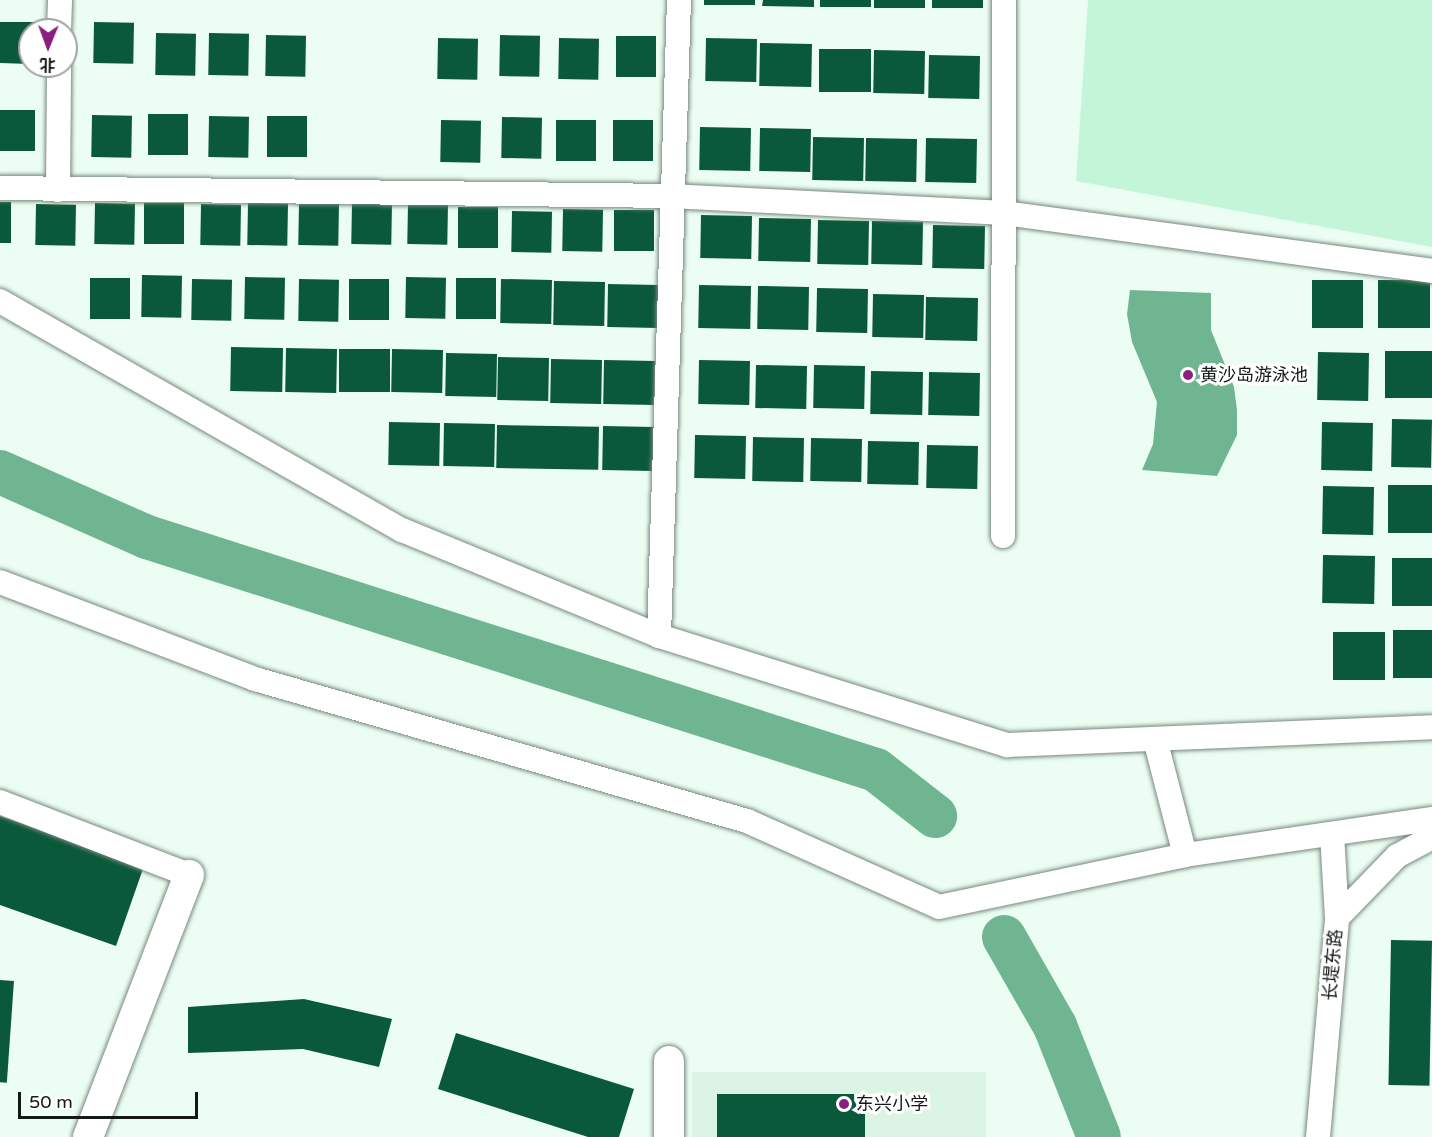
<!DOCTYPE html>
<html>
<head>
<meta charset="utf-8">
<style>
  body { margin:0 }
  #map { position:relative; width:1432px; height:1137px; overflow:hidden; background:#ecfef4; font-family:"Varela Round","Noto Sans SC",sans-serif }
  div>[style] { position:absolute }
  .built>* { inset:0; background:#dbf4e5; transform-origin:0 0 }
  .green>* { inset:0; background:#c3f5d9 }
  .water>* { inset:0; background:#70b591 }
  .river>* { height:44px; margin:-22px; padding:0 22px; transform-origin:22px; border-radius:22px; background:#70b591 }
  .building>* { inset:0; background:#0a593a; transform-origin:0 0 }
  .roads { filter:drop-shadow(0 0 2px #78887f) drop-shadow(0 0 2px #78887f) }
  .minor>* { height:24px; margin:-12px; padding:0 12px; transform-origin:12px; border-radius:12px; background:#fff }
  .tertiary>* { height:30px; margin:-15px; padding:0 15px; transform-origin:15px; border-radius:15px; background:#fff }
  .dots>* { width:16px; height:16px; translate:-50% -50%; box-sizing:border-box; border:3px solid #fff; border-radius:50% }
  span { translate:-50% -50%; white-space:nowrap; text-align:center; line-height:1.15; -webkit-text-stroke:6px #fff; paint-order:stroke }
  .poi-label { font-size:18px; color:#131915 }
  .left { translate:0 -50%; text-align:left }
  .street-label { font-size:18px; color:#131915 }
  .north { position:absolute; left:18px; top:18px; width:60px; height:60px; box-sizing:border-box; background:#fff; border:2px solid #a1a3a1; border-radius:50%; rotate:181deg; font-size:16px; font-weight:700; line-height:24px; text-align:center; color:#131915 }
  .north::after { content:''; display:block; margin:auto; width:21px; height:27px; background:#8b1e81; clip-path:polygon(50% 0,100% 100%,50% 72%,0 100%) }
  .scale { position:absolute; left:18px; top:1092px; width:180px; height:27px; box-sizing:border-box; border:3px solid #131915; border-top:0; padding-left:8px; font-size:18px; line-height:21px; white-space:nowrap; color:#131915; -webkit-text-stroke:4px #fff; paint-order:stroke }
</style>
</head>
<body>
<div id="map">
  <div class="built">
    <div style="left:692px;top:1072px;width:294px;height:65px"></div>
  </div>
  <div class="green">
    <div style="clip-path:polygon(1088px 0,1432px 0,1432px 247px,1076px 181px)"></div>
  </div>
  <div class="water">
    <div style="clip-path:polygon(1130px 290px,1211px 293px,1211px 330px,1234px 387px,1237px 410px,1237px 435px,1217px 476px,1142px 470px,1153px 444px,1157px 402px,1132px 342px,1127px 314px)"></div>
  </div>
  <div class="river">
    <div style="left:0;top:472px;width:161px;rotate:23.9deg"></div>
    <div style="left:147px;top:537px;width:765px;rotate:17.72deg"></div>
    <div style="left:876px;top:770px;width:75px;rotate:37.9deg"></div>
    <div style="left:1004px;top:937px;width:103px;rotate:60.2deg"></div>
    <div style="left:1055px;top:1026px;width:119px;rotate:68.4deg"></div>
  </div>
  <div class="building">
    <div style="left:704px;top:0;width:51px;height:5px"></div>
    <div style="clip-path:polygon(763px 0,814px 0,814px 7px,762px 6px)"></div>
    <div style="left:820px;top:0;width:51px;height:7px"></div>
    <div style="left:874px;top:0;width:51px;height:8px"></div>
    <div style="left:932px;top:0;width:51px;height:8px"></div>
    <div style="clip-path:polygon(0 22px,37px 22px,37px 30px,30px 30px,30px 64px,0 63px)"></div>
    <div style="left:94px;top:22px;width:40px;height:41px;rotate:1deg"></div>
    <div style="left:156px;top:33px;width:40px;height:42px;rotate:1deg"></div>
    <div style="left:209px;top:33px;width:40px;height:42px;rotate:1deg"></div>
    <div style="left:266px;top:35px;width:40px;height:41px;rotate:1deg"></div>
    <div style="left:500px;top:35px;width:40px;height:41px;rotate:1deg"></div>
    <div style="left:616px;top:36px;width:40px;height:41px"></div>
    <div style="left:438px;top:38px;width:40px;height:41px;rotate:1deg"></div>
    <div style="left:559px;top:38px;width:40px;height:41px;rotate:1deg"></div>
    <div style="left:706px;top:38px;width:51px;height:43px;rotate:1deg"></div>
    <div style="left:760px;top:43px;width:52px;height:43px;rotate:1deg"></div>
    <div style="left:819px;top:49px;width:52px;height:43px"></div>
    <div style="left:874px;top:50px;width:51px;height:43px;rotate:1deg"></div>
    <div style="left:929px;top:55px;width:51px;height:43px;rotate:1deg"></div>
    <div style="left:0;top:110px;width:35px;height:41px"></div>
    <div style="left:148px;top:114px;width:40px;height:41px"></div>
    <div style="left:92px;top:115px;width:40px;height:42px;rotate:1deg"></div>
    <div style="left:209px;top:116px;width:40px;height:41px;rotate:1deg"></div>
    <div style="left:267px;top:116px;width:40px;height:41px"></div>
    <div style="left:502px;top:117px;width:40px;height:41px;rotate:1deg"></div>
    <div style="left:441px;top:120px;width:40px;height:42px;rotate:1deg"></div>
    <div style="left:556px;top:120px;width:40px;height:41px"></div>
    <div style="left:613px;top:120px;width:40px;height:41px"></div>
    <div style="left:700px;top:127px;width:51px;height:43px;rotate:1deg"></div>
    <div style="left:760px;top:128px;width:51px;height:43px;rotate:1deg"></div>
    <div style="left:813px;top:137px;width:51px;height:43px;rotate:1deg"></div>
    <div style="left:866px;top:138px;width:51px;height:43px;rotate:1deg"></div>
    <div style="left:926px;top:138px;width:51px;height:44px;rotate:1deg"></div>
    <div style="left:0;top:202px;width:11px;height:41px"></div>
    <div style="left:352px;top:202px;width:40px;height:42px;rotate:1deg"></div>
    <div style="left:95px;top:203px;width:40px;height:41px;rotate:1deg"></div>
    <div style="left:144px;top:203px;width:40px;height:41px"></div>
    <div style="left:248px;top:203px;width:40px;height:42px;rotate:1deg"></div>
    <div style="left:299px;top:203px;width:40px;height:42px;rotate:1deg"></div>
    <div style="left:408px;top:203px;width:40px;height:41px;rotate:1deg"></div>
    <div style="left:36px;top:204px;width:40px;height:41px;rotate:1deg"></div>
    <div style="left:201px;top:204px;width:40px;height:41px;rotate:1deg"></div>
    <div style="left:458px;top:207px;width:40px;height:41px"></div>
    <div style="left:563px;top:209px;width:40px;height:42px;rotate:1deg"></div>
    <div style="left:614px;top:210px;width:40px;height:41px"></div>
    <div style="left:512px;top:211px;width:40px;height:41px;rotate:1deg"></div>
    <div style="left:701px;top:215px;width:51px;height:43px;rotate:1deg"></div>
    <div style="left:759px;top:218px;width:52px;height:43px;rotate:1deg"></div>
    <div style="left:818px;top:220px;width:51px;height:44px;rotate:1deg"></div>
    <div style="left:872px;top:221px;width:51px;height:43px;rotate:1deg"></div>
    <div style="left:933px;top:225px;width:52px;height:43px;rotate:1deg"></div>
    <div style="left:142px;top:275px;width:40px;height:42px;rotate:1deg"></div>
    <div style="left:245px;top:277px;width:40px;height:42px;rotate:1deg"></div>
    <div style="left:406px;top:277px;width:40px;height:41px;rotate:1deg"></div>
    <div style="left:90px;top:278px;width:40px;height:41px"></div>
    <div style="left:456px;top:278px;width:40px;height:41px"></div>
    <div style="left:192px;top:279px;width:40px;height:41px;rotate:1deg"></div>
    <div style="left:299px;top:279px;width:40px;height:42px;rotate:1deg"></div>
    <div style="left:349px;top:279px;width:40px;height:41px"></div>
    <div style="left:501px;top:279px;width:51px;height:44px;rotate:1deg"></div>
    <div style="left:1312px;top:280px;width:51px;height:48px"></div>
    <div style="left:1378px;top:280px;width:52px;height:48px"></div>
    <div style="left:554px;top:281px;width:51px;height:44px;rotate:1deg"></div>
    <div style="left:608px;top:284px;width:51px;height:43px;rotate:1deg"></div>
    <div style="left:699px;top:285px;width:52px;height:43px;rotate:1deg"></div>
    <div style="left:758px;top:286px;width:51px;height:43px;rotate:1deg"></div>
    <div style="left:817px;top:288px;width:51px;height:44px;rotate:1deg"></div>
    <div style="left:873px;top:294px;width:51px;height:43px;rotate:1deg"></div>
    <div style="left:926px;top:297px;width:52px;height:43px;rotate:1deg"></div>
    <div style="left:231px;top:347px;width:52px;height:44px;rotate:1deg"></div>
    <div style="left:286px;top:348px;width:51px;height:44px;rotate:1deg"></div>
    <div style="left:339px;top:349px;width:51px;height:43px"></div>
    <div style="left:392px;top:349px;width:51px;height:43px;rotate:1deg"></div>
    <div style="left:1385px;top:351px;width:47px;height:47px"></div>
    <div style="left:1318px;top:352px;width:51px;height:48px;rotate:1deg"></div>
    <div style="left:446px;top:353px;width:51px;height:43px;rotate:1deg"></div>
    <div style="left:498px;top:357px;width:51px;height:43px;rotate:1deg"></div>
    <div style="left:551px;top:359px;width:51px;height:44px;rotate:1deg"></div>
    <div style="left:604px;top:360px;width:51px;height:44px;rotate:1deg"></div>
    <div style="left:699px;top:360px;width:51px;height:44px;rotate:1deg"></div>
    <div style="left:756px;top:365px;width:51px;height:43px;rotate:1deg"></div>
    <div style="left:814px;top:365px;width:51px;height:43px;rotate:1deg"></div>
    <div style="left:871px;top:371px;width:52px;height:43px;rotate:1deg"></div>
    <div style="left:929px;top:372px;width:51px;height:43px;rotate:1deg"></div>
    <div style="left:1392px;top:419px;width:40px;height:48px;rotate:1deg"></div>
    <div style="left:389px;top:422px;width:51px;height:43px;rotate:1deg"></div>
    <div style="left:1322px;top:422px;width:51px;height:48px;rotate:1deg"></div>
    <div style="left:444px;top:423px;width:51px;height:43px;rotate:1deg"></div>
    <div style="left:497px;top:425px;width:102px;height:43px;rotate:1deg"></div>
    <div style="left:603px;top:426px;width:51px;height:44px;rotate:1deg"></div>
    <div style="left:695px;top:435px;width:51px;height:43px;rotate:1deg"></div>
    <div style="left:753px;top:437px;width:51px;height:44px;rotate:1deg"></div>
    <div style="left:811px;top:438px;width:51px;height:43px;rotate:1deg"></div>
    <div style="left:868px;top:441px;width:51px;height:43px;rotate:1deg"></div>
    <div style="left:927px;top:445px;width:51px;height:43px;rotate:1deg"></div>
    <div style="left:1388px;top:485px;width:44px;height:48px"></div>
    <div style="left:1323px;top:486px;width:51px;height:48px;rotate:1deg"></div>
    <div style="left:1323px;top:555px;width:52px;height:48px;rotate:1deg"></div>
    <div style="left:1392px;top:558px;width:40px;height:48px"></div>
    <div style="left:1393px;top:630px;width:39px;height:48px"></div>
    <div style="left:1333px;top:632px;width:52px;height:48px"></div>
    <div style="clip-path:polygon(0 816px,144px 866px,116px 946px,0 905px)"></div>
    <div style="left:1391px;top:940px;width:41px;height:145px;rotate:1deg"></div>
    <div style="left:0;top:980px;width:14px;height:102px;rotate:4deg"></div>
    <div style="clip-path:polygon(304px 999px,392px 1019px,379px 1067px,303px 1049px,188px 1053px,188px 1007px)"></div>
    <div style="clip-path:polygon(456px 1033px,634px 1089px,619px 1137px,588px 1137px,438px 1089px)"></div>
    <div style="left:865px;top:1094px;width:43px;height:148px;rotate:90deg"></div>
  </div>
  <div class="roads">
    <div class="minor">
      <div style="left:59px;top:30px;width:30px;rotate:-88deg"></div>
      <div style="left:0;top:188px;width:672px;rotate:0.68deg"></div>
      <div style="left:672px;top:196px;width:332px;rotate:2.9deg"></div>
      <div style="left:1004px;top:213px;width:432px;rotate:7.7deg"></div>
      <div style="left:58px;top:190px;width:124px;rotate:-89.5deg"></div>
      <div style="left:0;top:301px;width:463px;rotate:29.7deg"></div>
      <div style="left:402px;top:530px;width:278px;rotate:22.4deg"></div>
      <div style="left:659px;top:636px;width:365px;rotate:17.4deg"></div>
      <div style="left:1007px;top:745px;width:425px;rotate:-2.4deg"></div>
      <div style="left:1003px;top:536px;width:536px;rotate:-89.89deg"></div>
      <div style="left:0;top:582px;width:273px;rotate:20.8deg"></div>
      <div style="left:255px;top:679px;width:512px;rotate:16.1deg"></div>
      <div style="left:747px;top:821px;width:210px;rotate:24.1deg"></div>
      <div style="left:939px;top:907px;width:251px;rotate:-11.9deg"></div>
      <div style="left:1185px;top:855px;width:250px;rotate:-8.3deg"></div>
      <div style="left:659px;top:636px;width:636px;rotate:-88.2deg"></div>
      <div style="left:1155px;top:739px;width:120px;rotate:75.5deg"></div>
      <div style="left:0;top:802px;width:203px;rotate:21.1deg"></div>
      <div style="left:1337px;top:918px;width:86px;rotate:-45.9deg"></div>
      <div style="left:1397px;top:856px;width:40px;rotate:-28deg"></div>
      <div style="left:1318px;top:1137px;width:220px;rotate:-85deg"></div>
      <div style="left:1337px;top:918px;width:84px;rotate:-93.4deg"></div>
    </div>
    <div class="tertiary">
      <div style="left:88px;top:1137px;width:281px;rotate:-68.9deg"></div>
      <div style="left:669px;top:1137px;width:76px;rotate:-90deg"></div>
    </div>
  </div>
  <div class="dots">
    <div style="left:1188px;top:375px;background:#8b1e81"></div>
    <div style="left:844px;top:1104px;background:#8b1e81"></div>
  </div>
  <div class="poi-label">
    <span class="left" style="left:1200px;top:375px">黄沙岛游泳池</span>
    <span class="left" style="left:856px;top:1104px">东兴小学</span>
  </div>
  <div class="street-label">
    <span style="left:1333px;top:965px;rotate:-85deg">长堤东路</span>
  </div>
  <div class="north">北</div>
  <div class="scale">50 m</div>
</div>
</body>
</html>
